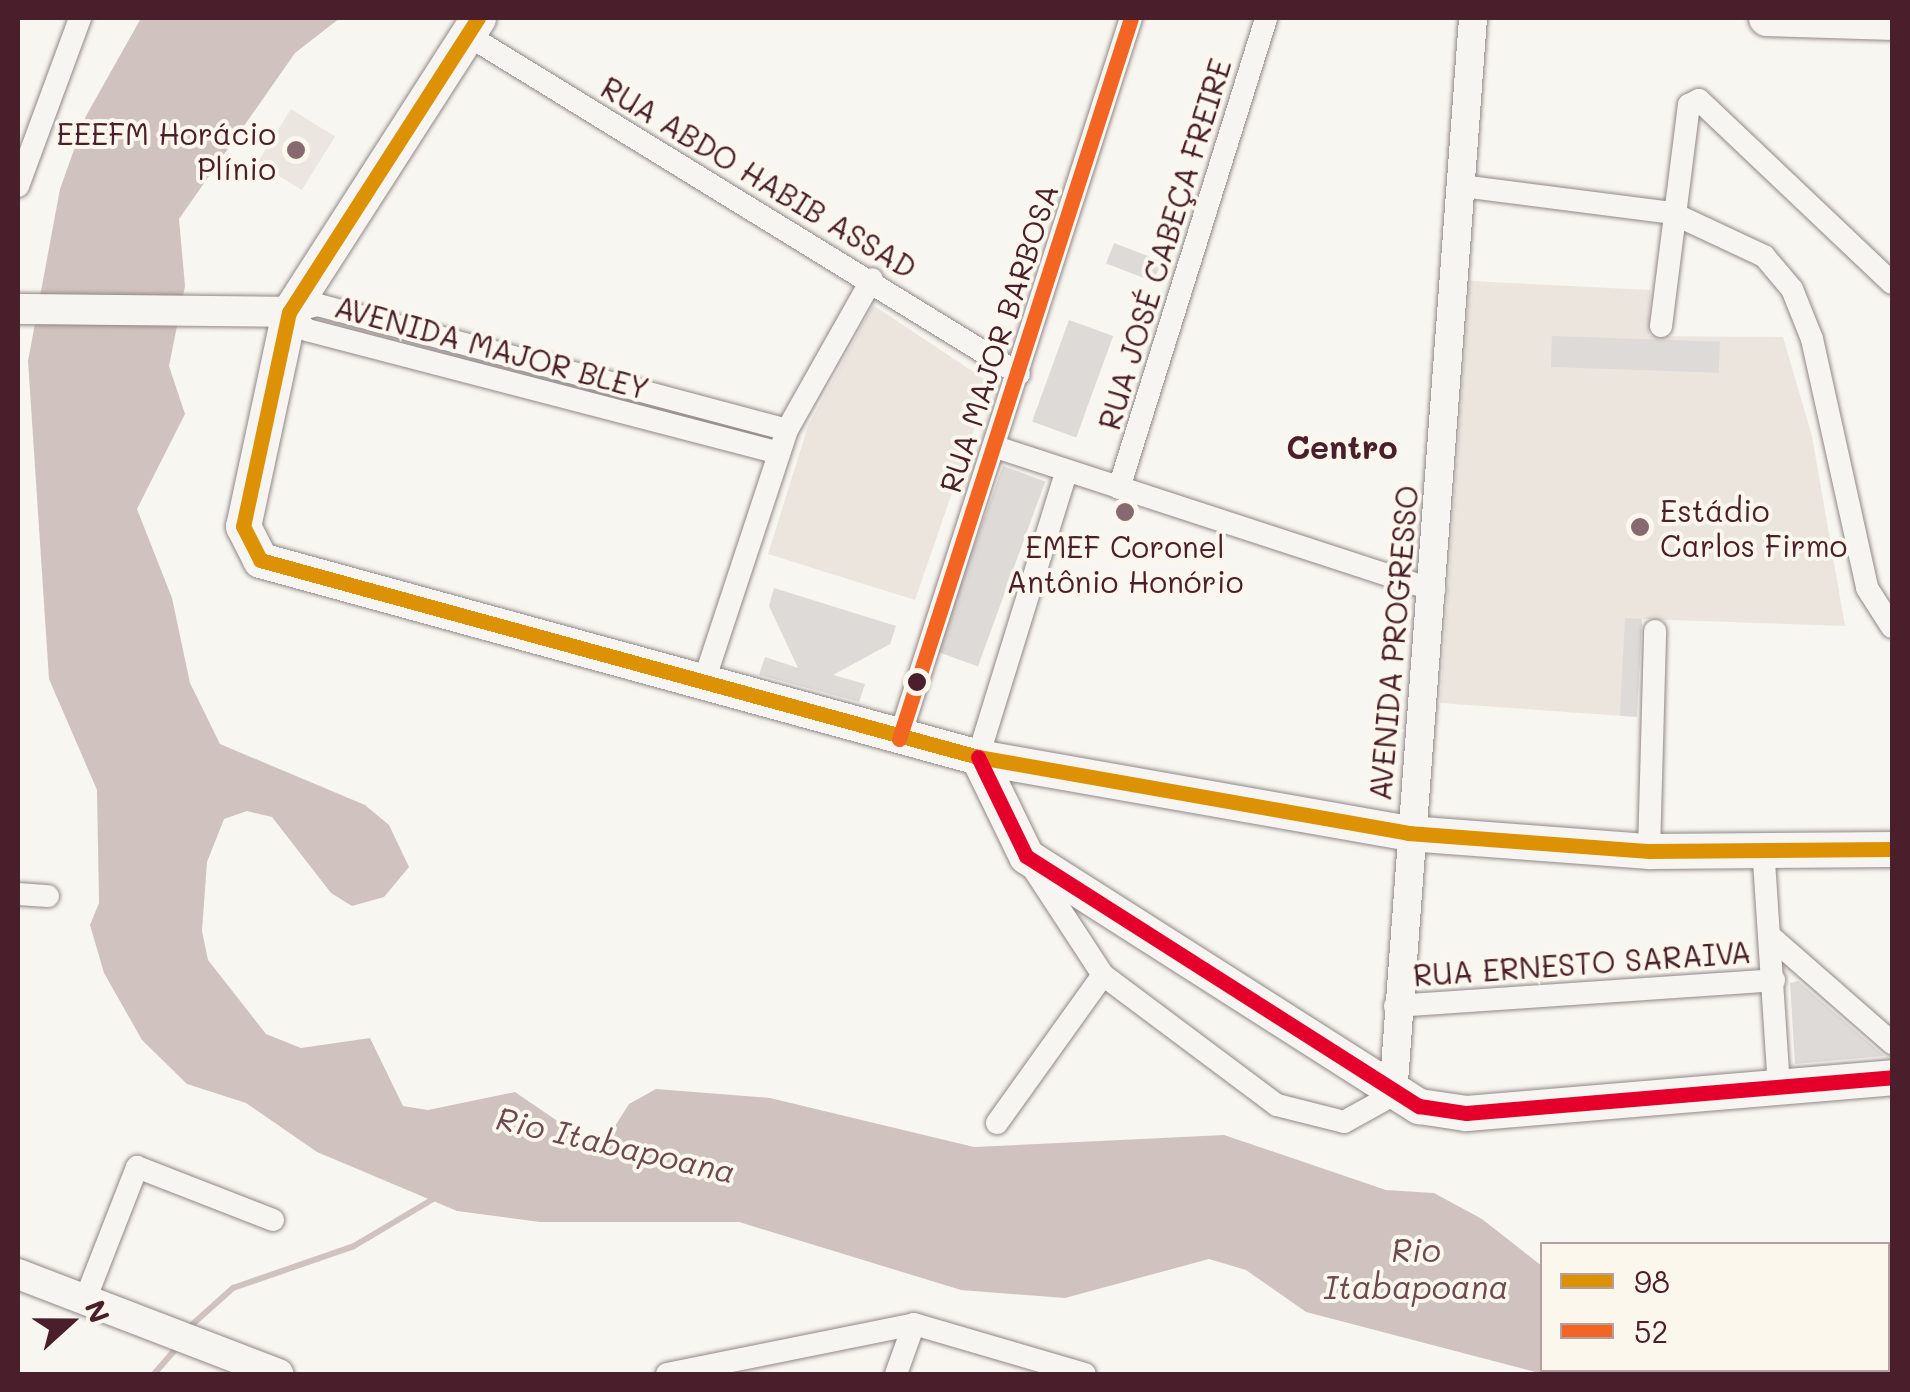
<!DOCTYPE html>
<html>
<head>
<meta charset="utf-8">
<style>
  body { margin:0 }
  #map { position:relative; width:1910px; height:1392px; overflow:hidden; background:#f8f6f0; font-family:Mali,sans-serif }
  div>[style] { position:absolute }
  .built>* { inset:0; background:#ebe6df; transform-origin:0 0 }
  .green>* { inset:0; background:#ece5de }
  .water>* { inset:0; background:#d0c3bf }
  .stream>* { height:6px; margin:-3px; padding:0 3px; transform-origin:3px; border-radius:3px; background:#d0c3bf }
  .building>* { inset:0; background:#dedad7; transform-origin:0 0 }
  .roads { filter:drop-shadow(0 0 2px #918787) drop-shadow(0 0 2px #918787) }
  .minor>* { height:22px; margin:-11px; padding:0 11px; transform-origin:11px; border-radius:11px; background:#f6f5f1 }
  .tertiary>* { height:28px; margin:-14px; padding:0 14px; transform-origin:14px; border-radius:14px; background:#f6f5f1 }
  .secondary>* { height:30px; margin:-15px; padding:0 15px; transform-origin:15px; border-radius:15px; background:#f6f5f1 }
  .primary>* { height:35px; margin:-17.5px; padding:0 17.5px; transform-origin:17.5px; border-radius:17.5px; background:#f6f5f1 }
  .bus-1>* { height:15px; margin:-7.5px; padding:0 7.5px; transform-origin:7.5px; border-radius:7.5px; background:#dd9206 }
  .bus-2>* { height:15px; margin:-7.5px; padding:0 7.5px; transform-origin:7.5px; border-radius:7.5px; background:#f26522 }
  .bus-3>* { height:15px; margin:-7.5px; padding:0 7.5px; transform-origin:7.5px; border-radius:7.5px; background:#e4002b }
  .dots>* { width:28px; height:28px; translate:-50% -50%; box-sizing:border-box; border:5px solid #fbf7ec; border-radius:50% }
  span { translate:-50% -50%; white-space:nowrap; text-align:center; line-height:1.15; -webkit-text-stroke:8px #fbf7ec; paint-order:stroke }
  .poi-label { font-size:30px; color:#4a1f2b }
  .right { translate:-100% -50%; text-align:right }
  .left { translate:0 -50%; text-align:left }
  .street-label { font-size:30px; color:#4a1f2b }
  .neighbourhood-label { font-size:32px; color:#4a1f2b; font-weight:700 }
  .water-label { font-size:32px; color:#6d4a51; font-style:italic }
  .frame { position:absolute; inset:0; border:20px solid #4a1f2b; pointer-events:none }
  .legend { position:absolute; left:1540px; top:1242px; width:350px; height:130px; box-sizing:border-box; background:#fbf7ec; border:2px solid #b4a19f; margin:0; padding:12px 18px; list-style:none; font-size:30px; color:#4a1f2b }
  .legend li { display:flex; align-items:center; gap:20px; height:50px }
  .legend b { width:50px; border:2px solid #b4a19f }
  .north { position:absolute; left:20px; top:1272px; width:100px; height:100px; -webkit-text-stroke:8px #fbf7ec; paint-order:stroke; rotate:69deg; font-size:28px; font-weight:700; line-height:40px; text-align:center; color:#4a1f2b }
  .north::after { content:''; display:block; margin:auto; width:35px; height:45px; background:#4a1f2b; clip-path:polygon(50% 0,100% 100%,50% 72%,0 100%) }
</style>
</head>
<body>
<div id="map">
  <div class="built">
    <div style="left:291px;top:109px;width:52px;height:63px;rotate:32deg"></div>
  </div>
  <div class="green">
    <div style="clip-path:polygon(1470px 281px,1650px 290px,1649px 336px,1783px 337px,1812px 436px,1845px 626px,1642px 619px,1637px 717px,1440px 703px)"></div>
    <div style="clip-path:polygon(873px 305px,990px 383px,915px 600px,768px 554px,808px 426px)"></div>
  </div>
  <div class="water">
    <div style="clip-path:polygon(141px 18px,340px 18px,295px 53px,179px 219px,185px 286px,169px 366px,185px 414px,137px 509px,172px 598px,190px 683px,220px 744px,365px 805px,389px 825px,409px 867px,384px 897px,352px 906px,331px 893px,272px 817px,247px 811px,224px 819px,207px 862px,202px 931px,208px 960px,266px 1034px,301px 1048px,370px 1038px,403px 1106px,428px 1110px,515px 1092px,578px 1135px,608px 1137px,629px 1104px,656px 1089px,770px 1098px,974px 1147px,1224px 1135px,1386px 1190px,1434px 1193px,1482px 1219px,1542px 1266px,1542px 1370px,1888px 1370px,1888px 1295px,1892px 1374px,1543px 1374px,1306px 1312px,1246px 1270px,1209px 1259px,1065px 1298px,961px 1290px,739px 1222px,540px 1222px,457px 1211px,317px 1152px,246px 1103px,187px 1084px,142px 1040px,104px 973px,90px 925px,99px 903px,97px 790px,49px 679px,28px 361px,60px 189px,86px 116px)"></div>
  </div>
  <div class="stream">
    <div style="left:186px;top:1330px;width:63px;rotate:-41.8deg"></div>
    <div style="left:233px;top:1288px;width:128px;rotate:-19.1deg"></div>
    <div style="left:354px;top:1246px;width:94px;rotate:-30.7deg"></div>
    <div style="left:154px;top:1374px;width:37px;rotate:-49deg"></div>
  </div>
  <div class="building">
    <div style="left:1114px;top:243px;width:51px;height:22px;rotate:21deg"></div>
    <div style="left:1069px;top:320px;width:47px;height:108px;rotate:20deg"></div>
    <div style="left:1552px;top:336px;width:168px;height:31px;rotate:2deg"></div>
    <div style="left:1003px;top:466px;width:45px;height:197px;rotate:20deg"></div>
    <div style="clip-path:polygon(774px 588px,896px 626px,890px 644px,833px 675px,865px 684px,859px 702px,759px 675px,765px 657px,798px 668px,769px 606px)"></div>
    <div style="left:1625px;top:618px;width:17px;height:98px;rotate:3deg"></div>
    <div style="clip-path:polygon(1798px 981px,1882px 1054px,1884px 1056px,1795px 1064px,1790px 983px)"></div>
  </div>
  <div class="roads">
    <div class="minor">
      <div style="left:466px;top:34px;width:649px;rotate:31.58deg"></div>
      <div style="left:18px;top:186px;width:179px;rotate:-69.7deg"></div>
      <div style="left:1462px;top:186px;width:212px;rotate:7.3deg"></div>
      <div style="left:1672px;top:213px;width:102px;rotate:25.1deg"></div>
      <div style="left:1764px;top:256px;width:43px;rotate:49.7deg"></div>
      <div style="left:1792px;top:289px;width:54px;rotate:68.2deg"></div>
      <div style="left:1812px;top:339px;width:255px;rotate:77.5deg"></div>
      <div style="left:1867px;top:588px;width:46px;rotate:57.3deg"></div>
      <div style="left:289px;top:312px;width:30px;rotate:-14deg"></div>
      <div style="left:318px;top:305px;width:485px;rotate:14.9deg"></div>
      <div style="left:289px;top:312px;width:25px;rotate:45deg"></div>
      <div style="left:307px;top:330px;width:488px;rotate:14.6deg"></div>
      <div style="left:1661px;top:326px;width:223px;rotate:-82.8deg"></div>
      <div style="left:1689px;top:105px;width:11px;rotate:-27deg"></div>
      <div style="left:1699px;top:100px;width:266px;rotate:43.5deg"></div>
      <div style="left:996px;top:447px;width:461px;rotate:18.1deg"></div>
      <div style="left:1119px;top:488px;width:492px;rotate:-72.6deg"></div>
      <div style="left:702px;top:687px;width:271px;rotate:-71.7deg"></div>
      <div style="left:787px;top:430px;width:173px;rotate:-60.6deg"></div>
      <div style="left:899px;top:739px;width:757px;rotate:-72.16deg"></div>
      <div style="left:978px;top:757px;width:300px;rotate:-72.8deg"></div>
      <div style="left:1763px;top:846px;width:242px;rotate:86.2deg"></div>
      <div style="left:1649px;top:851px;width:220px;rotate:-88.4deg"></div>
      <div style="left:1027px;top:859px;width:139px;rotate:56.8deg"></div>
      <div style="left:1103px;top:975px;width:217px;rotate:36.8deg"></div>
      <div style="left:1277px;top:1105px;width:69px;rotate:14.2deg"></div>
      <div style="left:1344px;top:1122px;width:56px;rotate:-28.9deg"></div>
      <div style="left:18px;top:894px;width:30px;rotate:4deg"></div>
      <div style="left:1771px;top:937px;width:161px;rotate:41.2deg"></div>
      <div style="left:1395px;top:1006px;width:380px;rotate:-3.9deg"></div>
      <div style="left:997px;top:1123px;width:182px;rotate:-54.4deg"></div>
      <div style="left:85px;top:1300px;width:143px;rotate:-68.6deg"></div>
      <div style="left:137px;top:1167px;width:146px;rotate:21.3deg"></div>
      <div style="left:667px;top:1374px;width:252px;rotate:-11.4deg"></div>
      <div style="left:914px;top:1324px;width:178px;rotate:16.3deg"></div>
      <div style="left:896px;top:1374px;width:53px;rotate:-70.2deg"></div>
    </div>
    <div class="tertiary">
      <div style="left:1393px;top:1095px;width:1080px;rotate:-85.75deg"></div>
    </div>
    <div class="secondary">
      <div style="left:18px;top:309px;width:271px;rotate:0.6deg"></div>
      <div style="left:18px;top:1274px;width:279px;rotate:21deg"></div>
    </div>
    <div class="primary">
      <div style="left:478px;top:18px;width:350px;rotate:122.7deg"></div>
      <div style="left:289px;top:312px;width:219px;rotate:102.1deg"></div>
      <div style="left:243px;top:526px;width:38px;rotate:63deg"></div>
      <div style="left:260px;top:560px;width:745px;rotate:15.34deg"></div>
      <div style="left:978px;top:757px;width:437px;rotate:10deg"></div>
      <div style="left:1408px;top:833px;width:242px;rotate:4.3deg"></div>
      <div style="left:1649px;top:851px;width:243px;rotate:-0.5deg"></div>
      <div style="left:1766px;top:18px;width:126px;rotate:1.8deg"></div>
      <div style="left:978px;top:757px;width:110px;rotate:64.1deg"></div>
      <div style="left:1026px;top:856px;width:466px;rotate:32.5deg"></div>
      <div style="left:1419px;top:1106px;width:48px;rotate:8.5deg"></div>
      <div style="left:1466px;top:1113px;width:428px;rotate:-4.8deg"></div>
    </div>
  </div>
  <div class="bus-1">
    <div style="left:478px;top:18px;width:350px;rotate:122.7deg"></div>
    <div style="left:289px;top:312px;width:219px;rotate:102.1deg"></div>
    <div style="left:243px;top:526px;width:38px;rotate:63deg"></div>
    <div style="left:260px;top:560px;width:745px;rotate:15.34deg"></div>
    <div style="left:978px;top:757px;width:437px;rotate:10deg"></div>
    <div style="left:1408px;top:833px;width:242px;rotate:4.3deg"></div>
    <div style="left:1649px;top:851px;width:243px;rotate:-0.5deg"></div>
  </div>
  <div class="bus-2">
    <div style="left:899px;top:739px;width:757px;rotate:-72.16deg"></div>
  </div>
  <div class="bus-3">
    <div style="left:978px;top:757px;width:110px;rotate:64.1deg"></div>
    <div style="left:1026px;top:856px;width:466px;rotate:32.5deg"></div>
    <div style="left:1419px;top:1106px;width:48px;rotate:8.5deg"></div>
    <div style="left:1466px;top:1113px;width:428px;rotate:-4.8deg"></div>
  </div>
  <div class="dots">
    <div style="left:296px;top:150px;background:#876a70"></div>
    <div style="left:1125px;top:512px;background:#876a70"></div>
    <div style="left:1640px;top:527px;background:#876a70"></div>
    <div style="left:917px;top:682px;background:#4a1f2b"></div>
  </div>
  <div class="poi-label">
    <span class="right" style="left:276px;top:150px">EEEFM Horácio<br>Plínio</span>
    <span class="left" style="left:1660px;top:527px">Estádio<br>Carlos Firmo</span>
    <span style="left:1125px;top:563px">EMEF Coronel<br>Antônio Honório</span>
  </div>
  <div class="street-label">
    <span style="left:759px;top:177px;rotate:31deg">RUA ABDO HABIB ASSAD</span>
    <span style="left:1164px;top:244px;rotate:-73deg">RUA JOSÉ CABEÇA FREIRE</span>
    <span style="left:998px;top:338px;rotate:-72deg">RUA MAJOR BARBOSA</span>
    <span style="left:492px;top:347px;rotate:15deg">AVENIDA MAJOR BLEY</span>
    <span style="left:1393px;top:643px;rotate:-85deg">AVENIDA PROGRESSO</span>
    <span style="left:1582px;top:963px;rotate:-4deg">RUA ERNESTO SARAIVA</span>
  </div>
  <div class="neighbourhood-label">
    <span style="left:1342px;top:446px">Centro</span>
  </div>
  <div class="water-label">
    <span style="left:616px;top:1144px;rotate:13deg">Rio Itabapoana</span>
    <span style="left:1416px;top:1268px">Rio<br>Itabapoana</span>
  </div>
  <div class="frame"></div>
  <ul class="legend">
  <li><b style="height:12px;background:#dd9206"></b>98</li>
  <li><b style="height:12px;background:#f26522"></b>52</li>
  </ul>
  <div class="north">N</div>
</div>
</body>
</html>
